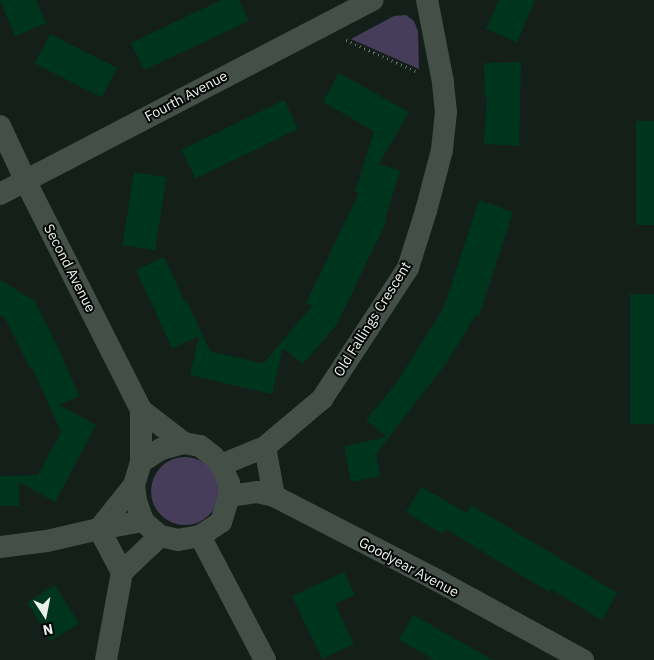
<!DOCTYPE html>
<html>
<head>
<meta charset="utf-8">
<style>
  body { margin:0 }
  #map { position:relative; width:654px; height:660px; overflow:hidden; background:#151f19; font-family:"IBM Plex Sans",sans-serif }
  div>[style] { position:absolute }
  .green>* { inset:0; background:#463d5a }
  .round { border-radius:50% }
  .building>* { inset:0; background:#00351d; transform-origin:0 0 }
  .path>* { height:3px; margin-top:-1.5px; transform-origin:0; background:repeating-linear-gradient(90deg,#6d7671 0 1px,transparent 0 5px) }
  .minor>* { height:22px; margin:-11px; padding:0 11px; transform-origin:11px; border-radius:11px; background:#444f48 }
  span { translate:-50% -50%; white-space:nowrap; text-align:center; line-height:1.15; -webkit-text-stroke:4px #040706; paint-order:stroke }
  .street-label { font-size:14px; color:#eaf1ed }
  .north { position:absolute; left:20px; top:590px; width:50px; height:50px; -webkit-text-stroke:4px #040706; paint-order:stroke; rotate:169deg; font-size:14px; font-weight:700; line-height:20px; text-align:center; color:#eaf1ed }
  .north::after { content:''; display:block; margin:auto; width:18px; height:22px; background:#eaf1ed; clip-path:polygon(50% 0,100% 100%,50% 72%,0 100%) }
</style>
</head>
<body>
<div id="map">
  <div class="green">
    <div style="clip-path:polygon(406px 15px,414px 21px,418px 31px,419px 69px,351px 39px,394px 16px)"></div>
    <div class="round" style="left:151px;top:457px;width:68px;height:68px"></div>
  </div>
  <div class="building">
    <div style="clip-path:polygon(0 0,36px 0,46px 23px,15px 36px)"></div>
    <div style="clip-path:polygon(221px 0,239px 0,249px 21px,144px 70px,131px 43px)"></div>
    <div style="clip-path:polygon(499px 0,535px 0,517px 42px,486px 29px)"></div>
    <div style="left:50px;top:34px;width:75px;height:33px;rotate:27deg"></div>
    <div style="clip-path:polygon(521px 62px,519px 146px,484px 144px,487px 97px,485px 97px,484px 63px)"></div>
    <div style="clip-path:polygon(339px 73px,409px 112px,379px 164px,400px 171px,385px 219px,387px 220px,337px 324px,303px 364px,283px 348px,272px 394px,190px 375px,199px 336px,172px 348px,136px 270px,164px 257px,184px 301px,186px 300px,210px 351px,263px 364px,312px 306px,306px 303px,359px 193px,355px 192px,374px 131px,323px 102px)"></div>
    <div style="left:284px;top:100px;width:32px;height:114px;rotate:64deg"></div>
    <div style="left:636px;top:121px;width:18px;height:104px"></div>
    <div style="left:134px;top:172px;width:33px;height:74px;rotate:9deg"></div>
    <div style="clip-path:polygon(479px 200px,513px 212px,479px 316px,476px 315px,447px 362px,376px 454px,380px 476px,351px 482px,344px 446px,387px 437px,366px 420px,396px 384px,444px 307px)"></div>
    <div style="clip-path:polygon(0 280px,35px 301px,57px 345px,79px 396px,59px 405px,96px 425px,55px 502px,19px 482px,19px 506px,0 506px,0 476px,38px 475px,61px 432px,32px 367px,30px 368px,5px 318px,0 315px)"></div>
    <div style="left:630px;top:294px;width:24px;height:130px"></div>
    <div style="clip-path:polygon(421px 487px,467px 513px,471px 505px,617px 593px,602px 620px,551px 589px,549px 592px,446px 529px,443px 534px,406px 512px)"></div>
    <div style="clip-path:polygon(344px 572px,355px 595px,335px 604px,354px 644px,322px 659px,292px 596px)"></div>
    <div style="left:55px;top:585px;width:45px;height:33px;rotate:58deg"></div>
    <div style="clip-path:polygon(413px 615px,493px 660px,435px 660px,399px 640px)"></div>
  </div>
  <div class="path">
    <div style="left:346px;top:40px;width:79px;rotate:24deg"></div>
  </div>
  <div class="minor">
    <div style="left:0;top:126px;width:71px;rotate:64.9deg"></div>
    <div style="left:30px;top:190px;width:246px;rotate:63.2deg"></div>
    <div style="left:0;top:194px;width:420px;rotate:-27.5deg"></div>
    <div style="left:184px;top:443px;width:16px;rotate:11deg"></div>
    <div style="left:200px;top:446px;width:16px;rotate:38deg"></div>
    <div style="left:213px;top:456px;width:12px;rotate:48deg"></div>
    <div style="left:221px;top:465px;width:20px;rotate:66deg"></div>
    <div style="left:229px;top:483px;width:13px;rotate:90deg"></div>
    <div style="left:229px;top:496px;width:27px;rotate:107deg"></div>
    <div style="left:221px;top:522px;width:25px;rotate:146deg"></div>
    <div style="left:200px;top:536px;width:22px;rotate:170deg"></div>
    <div style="left:178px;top:540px;width:18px;rotate:-167deg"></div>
    <div style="left:160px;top:536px;width:23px;rotate:-139deg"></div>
    <div style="left:143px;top:521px;width:21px;rotate:-109deg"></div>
    <div style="left:136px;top:501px;width:16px;rotate:-97deg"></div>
    <div style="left:134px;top:485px;width:24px;rotate:-73deg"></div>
    <div style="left:141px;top:462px;width:24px;rotate:-33deg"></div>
    <div style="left:161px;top:449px;width:24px;rotate:-15deg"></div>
    <div style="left:265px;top:447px;width:50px;rotate:79.6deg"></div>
    <div style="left:141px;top:462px;width:52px;rotate:-90deg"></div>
    <div style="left:141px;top:410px;width:54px;rotate:37.5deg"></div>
    <div style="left:221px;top:465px;width:48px;rotate:-22.2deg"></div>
    <div style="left:265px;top:447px;width:75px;rotate:-40.1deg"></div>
    <div style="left:322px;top:399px;width:157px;rotate:-56.7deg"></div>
    <div style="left:408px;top:268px;width:60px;rotate:-72.5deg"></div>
    <div style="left:426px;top:211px;width:63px;rotate:-75.3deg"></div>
    <div style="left:442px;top:150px;width:38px;rotate:-84deg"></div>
    <div style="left:446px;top:112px;width:30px;rotate:-96deg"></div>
    <div style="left:443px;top:82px;width:84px;rotate:-101deg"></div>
    <div style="left:134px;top:485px;width:56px;rotate:128.5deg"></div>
    <div style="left:99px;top:529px;width:45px;rotate:-10.3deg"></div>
    <div style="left:229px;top:496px;width:28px;rotate:-8deg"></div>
    <div style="left:257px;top:492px;width:17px;rotate:13deg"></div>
    <div style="left:274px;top:496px;width:179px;rotate:27.3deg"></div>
    <div style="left:433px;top:578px;width:171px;rotate:28.7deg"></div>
    <div style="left:200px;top:536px;width:140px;rotate:62.3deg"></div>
    <div style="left:0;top:547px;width:47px;rotate:-7.3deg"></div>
    <div style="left:47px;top:541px;width:53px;rotate:-13deg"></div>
    <div style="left:99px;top:529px;width:49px;rotate:61.9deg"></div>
    <div style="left:122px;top:572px;width:52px;rotate:-43.5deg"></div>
    <div style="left:106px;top:660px;width:89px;rotate:-79.7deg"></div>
  </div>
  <div class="street-label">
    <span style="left:186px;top:96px;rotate:-28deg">Fourth Avenue</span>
    <span style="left:70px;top:268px;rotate:63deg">Second Avenue</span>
    <span style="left:372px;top:319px;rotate:-58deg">Old Fallings Crescent</span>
    <span style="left:409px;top:567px;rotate:28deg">Goodyear Avenue</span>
  </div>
  <div class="north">N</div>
</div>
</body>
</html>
